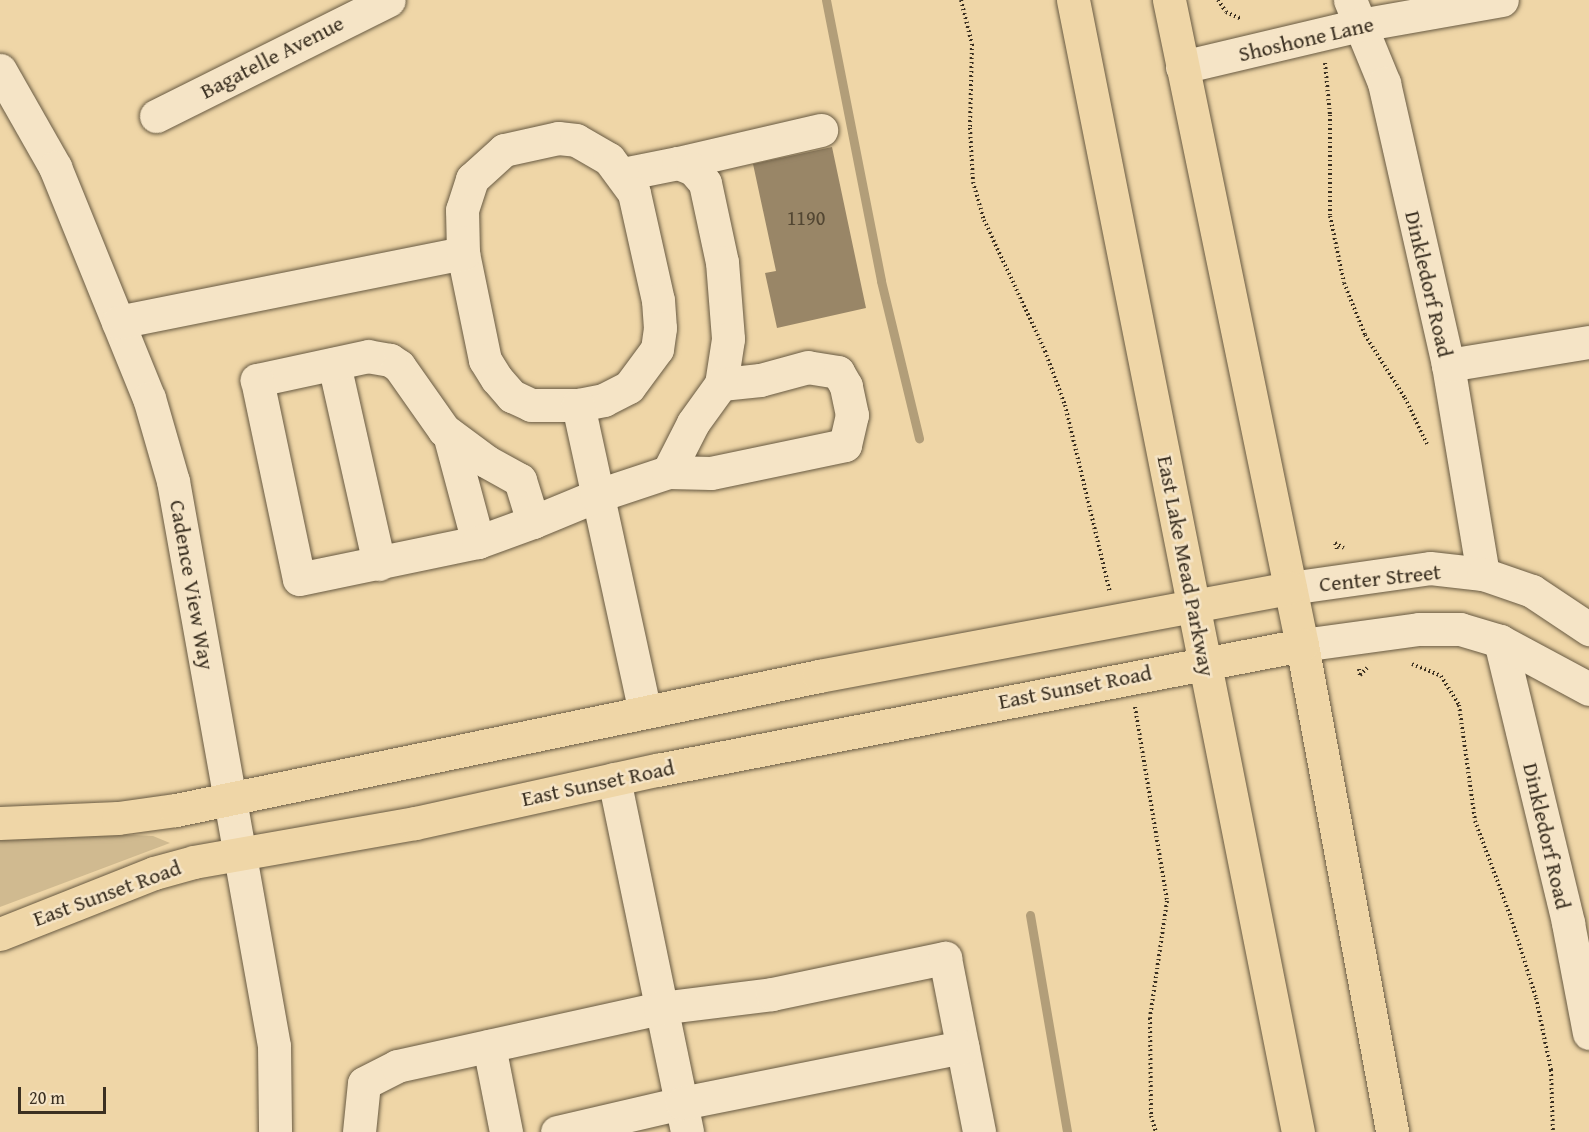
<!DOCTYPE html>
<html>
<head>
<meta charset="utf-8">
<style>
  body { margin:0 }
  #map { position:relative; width:1589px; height:1132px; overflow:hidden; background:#efd6a7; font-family:"Gentium Book Plus",serif }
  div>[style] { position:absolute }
  .green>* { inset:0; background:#d0ba90 }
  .stream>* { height:9px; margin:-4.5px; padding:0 4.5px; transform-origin:4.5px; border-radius:4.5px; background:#b29e79 }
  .building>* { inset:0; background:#998667 }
  .path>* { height:4px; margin-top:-2px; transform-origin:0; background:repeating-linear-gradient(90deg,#3b3021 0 1.5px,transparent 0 4.5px) }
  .roads { filter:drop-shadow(0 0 2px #685a42) drop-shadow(0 0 2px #685a42) }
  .minor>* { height:33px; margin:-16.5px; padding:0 16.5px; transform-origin:16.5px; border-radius:16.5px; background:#f5e4c6 }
  .major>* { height:33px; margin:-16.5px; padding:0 16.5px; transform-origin:16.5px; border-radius:16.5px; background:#efd6a7 }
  span { translate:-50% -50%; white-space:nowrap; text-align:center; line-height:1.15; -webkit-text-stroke:5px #f5e4c6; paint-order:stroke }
  .number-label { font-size:20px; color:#524632 }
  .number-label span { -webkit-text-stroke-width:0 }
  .street-label { font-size:22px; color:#3b3021 }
  .scale { position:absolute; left:18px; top:1087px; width:88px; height:27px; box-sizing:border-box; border:3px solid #3b3021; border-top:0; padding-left:8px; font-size:18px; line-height:21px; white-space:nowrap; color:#3b3021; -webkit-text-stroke:4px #f5e4c6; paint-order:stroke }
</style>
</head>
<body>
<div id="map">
  <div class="green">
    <div style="clip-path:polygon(112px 834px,153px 836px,170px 843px,0 907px,0 838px)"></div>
  </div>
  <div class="stream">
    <div style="left:826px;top:0;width:286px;rotate:78.9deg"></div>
    <div style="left:881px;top:281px;width:162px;rotate:76.4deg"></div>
    <div style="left:1030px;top:915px;width:220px;rotate:80.3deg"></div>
  </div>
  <div class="building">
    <div style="clip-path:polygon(832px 147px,866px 308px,777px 328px,765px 273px,776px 271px,753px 164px)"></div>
  </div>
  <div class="path">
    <div style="left:961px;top:0;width:45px;rotate:76deg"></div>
    <div style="left:972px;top:44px;width:84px;rotate:91.4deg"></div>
    <div style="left:970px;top:128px;width:54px;rotate:86.8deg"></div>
    <div style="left:973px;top:182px;width:40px;rotate:74deg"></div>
    <div style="left:984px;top:220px;width:145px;rotate:65deg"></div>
    <div style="left:1045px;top:351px;width:58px;rotate:69.7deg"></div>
    <div style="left:1065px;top:405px;width:192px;rotate:76.5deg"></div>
    <div style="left:1218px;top:0;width:14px;rotate:56deg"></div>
    <div style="left:1226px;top:12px;width:17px;rotate:24deg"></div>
    <div style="left:1325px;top:63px;width:52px;rotate:84.5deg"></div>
    <div style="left:1330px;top:115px;width:101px;rotate:90deg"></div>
    <div style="left:1330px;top:216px;width:68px;rotate:78.2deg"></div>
    <div style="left:1344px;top:283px;width:56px;rotate:68deg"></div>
    <div style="left:1365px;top:335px;width:75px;rotate:57.6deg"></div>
    <div style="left:1405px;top:398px;width:51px;rotate:64.4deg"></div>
    <div style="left:1337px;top:549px;width:6px;rotate:-108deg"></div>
    <div style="left:1335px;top:543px;width:10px;rotate:29deg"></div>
    <div style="left:1412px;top:664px;width:31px;rotate:22deg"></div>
    <div style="left:1441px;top:676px;width:34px;rotate:58deg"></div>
    <div style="left:1459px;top:705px;width:117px;rotate:82.1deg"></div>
    <div style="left:1475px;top:821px;width:103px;rotate:69.6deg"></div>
    <div style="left:1511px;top:918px;width:84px;rotate:72.6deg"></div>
    <div style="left:1536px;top:998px;width:74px;rotate:78.2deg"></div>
    <div style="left:1551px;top:1070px;width:62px;rotate:88.2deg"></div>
    <div style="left:1359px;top:669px;width:6px;rotate:81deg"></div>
    <div style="left:1360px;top:675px;width:10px;rotate:-45deg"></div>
    <div style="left:1135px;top:707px;width:197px;rotate:80.6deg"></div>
    <div style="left:1167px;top:901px;width:118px;rotate:98.3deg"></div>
    <div style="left:1150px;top:1018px;width:98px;rotate:89.4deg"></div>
    <div style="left:1151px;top:1116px;width:17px;rotate:73deg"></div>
  </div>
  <div class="roads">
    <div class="minor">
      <div style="left:1350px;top:0;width:90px;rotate:67.7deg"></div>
      <div style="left:1384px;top:83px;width:289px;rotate:77.2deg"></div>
      <div style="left:1448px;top:365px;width:212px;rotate:80.5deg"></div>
      <div style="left:1182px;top:67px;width:183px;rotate:-13.3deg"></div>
      <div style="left:1360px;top:25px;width:144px;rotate:-10deg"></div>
      <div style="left:0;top:70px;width:112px;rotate:60.4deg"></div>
      <div style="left:55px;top:167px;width:249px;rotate:67.9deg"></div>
      <div style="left:149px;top:398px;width:86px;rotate:73.9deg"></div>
      <div style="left:173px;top:481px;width:574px;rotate:79.86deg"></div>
      <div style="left:274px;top:1046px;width:86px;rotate:89.3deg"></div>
      <div style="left:156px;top:116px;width:260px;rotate:-26.5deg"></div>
      <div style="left:678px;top:163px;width:147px;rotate:-13deg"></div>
      <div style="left:623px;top:174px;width:56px;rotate:-11.3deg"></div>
      <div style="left:678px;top:163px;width:16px;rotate:22deg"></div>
      <div style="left:693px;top:169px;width:18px;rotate:49deg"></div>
      <div style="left:705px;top:183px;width:81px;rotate:77.9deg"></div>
      <div style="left:722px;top:262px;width:77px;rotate:85.5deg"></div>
      <div style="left:728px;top:339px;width:46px;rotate:98.8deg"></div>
      <div style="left:463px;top:253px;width:109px;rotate:78.4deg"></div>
      <div style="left:485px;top:360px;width:22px;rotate:58deg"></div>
      <div style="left:497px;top:379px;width:23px;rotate:49deg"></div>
      <div style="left:512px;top:396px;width:21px;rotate:25deg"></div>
      <div style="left:531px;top:405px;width:47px"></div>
      <div style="left:118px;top:322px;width:352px;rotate:-11.3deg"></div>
      <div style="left:463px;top:253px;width:43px;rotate:-91.3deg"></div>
      <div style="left:462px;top:210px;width:33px;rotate:-72deg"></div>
      <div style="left:472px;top:179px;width:43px;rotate:-42.2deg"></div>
      <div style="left:504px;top:150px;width:55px;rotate:-12.5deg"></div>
      <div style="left:558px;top:138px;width:18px;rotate:6deg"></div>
      <div style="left:576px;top:140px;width:38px;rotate:30deg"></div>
      <div style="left:609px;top:159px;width:42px;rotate:53.7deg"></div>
      <div style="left:634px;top:193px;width:110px;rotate:77.4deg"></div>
      <div style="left:658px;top:300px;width:28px;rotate:86deg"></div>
      <div style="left:660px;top:328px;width:21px;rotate:98deg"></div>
      <div style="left:657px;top:349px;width:47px;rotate:126.4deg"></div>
      <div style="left:629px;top:387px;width:28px;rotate:153deg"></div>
      <div style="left:604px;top:400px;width:26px;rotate:169deg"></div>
      <div style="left:578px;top:405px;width:314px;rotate:77.7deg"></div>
      <div style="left:334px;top:364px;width:205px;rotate:77.3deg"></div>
      <div style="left:1448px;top:365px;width:143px;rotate:-9.3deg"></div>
      <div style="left:449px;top:434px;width:112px;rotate:75deg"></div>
      <div style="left:533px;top:522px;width:44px;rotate:-107.2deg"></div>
      <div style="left:520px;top:480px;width:39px;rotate:-151deg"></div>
      <div style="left:486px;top:461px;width:52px;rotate:-143.6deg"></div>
      <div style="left:444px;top:430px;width:78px;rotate:-125.1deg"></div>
      <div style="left:399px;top:366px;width:11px;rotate:-146deg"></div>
      <div style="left:390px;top:360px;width:22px;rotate:-170deg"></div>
      <div style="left:368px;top:356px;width:114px;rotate:167.8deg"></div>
      <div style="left:257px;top:380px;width:203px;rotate:78.1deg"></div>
      <div style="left:299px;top:579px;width:183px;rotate:-11.7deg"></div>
      <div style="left:478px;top:542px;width:59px;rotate:-20deg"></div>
      <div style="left:533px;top:522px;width:68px;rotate:-22.4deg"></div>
      <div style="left:596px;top:496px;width:76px;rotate:-18.4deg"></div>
      <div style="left:668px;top:472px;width:43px;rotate:1.3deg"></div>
      <div style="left:711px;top:473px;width:137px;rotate:-11.8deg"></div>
      <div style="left:845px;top:445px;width:31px;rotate:-77deg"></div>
      <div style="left:852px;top:415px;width:30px;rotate:-102deg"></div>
      <div style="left:846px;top:386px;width:16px;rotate:-120deg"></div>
      <div style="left:838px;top:372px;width:30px;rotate:-171deg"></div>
      <div style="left:808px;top:367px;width:50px;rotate:164.8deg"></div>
      <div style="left:760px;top:380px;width:39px;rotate:174deg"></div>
      <div style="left:721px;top:384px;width:48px;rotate:125.7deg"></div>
      <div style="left:693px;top:423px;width:55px;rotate:117deg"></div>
      <div style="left:1290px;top:588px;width:141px;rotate:-8.1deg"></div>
      <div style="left:1430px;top:568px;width:53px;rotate:6.5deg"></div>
      <div style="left:1483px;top:574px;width:52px;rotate:19.1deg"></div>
      <div style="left:1532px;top:591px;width:69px;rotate:33.7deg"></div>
      <div style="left:1500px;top:641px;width:290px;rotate:76.4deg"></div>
      <div style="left:1568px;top:923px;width:112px;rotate:79.2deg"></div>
      <div style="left:1302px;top:645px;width:118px;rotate:-7.8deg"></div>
      <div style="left:1419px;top:629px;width:41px"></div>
      <div style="left:1460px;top:629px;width:42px;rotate:16.7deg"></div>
      <div style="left:1500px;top:641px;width:101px;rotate:28.3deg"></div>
      <div style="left:614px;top:779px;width:360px;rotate:78.3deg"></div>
      <div style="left:489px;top:1046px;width:88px;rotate:78.8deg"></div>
      <div style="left:359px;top:1132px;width:49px;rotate:-84.2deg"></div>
      <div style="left:364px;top:1083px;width:37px;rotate:-27deg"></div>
      <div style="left:397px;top:1066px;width:269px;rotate:-12.4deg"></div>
      <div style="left:660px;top:1008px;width:113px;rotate:-7.1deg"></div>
      <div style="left:772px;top:994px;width:177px;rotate:-11.8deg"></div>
      <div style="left:945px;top:958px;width:177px;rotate:78.9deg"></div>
      <div style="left:557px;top:1132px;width:128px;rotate:-13.1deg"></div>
      <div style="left:682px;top:1103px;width:286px;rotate:-11.3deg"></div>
    </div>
    <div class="major">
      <div style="left:1073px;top:0;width:1154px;rotate:78.76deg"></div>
      <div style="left:1169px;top:0;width:659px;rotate:78.35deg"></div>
      <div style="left:1302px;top:645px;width:495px;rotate:79.5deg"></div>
      <div style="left:0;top:823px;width:118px;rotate:-2.4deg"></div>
      <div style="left:118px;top:818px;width:59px;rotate:-7.9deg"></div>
      <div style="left:176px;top:810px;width:657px;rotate:-11.77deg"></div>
      <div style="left:819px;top:676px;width:479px;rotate:-10.6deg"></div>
      <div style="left:0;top:934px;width:166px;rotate:-21.6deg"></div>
      <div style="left:154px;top:873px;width:41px;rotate:-15.4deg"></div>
      <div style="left:194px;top:862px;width:224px;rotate:-10deg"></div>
      <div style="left:415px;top:823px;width:248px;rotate:-12.4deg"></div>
      <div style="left:657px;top:770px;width:657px;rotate:-10.97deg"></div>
    </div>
  </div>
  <div class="number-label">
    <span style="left:806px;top:217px">1190</span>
  </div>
  <div class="street-label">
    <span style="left:1306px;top:39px;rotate:-13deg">Shoshone Lane</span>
    <span style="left:272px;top:57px;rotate:-27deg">Bagatelle Avenue</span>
    <span style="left:1429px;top:284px;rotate:77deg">Dinkledorf Road</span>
    <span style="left:1186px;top:566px;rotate:79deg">East Lake Mead Parkway</span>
    <span style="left:1380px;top:578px;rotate:-6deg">Center Street</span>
    <span style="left:192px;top:585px;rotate:80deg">Cadence View Way</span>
    <span style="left:1075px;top:687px;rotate:-11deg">East Sunset Road</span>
    <span style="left:598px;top:783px;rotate:-12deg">East Sunset Road</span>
    <span style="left:1547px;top:836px;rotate:77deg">Dinkledorf Road</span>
    <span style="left:107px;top:893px;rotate:-20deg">East Sunset Road</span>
  </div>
  <div class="scale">20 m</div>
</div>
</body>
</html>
